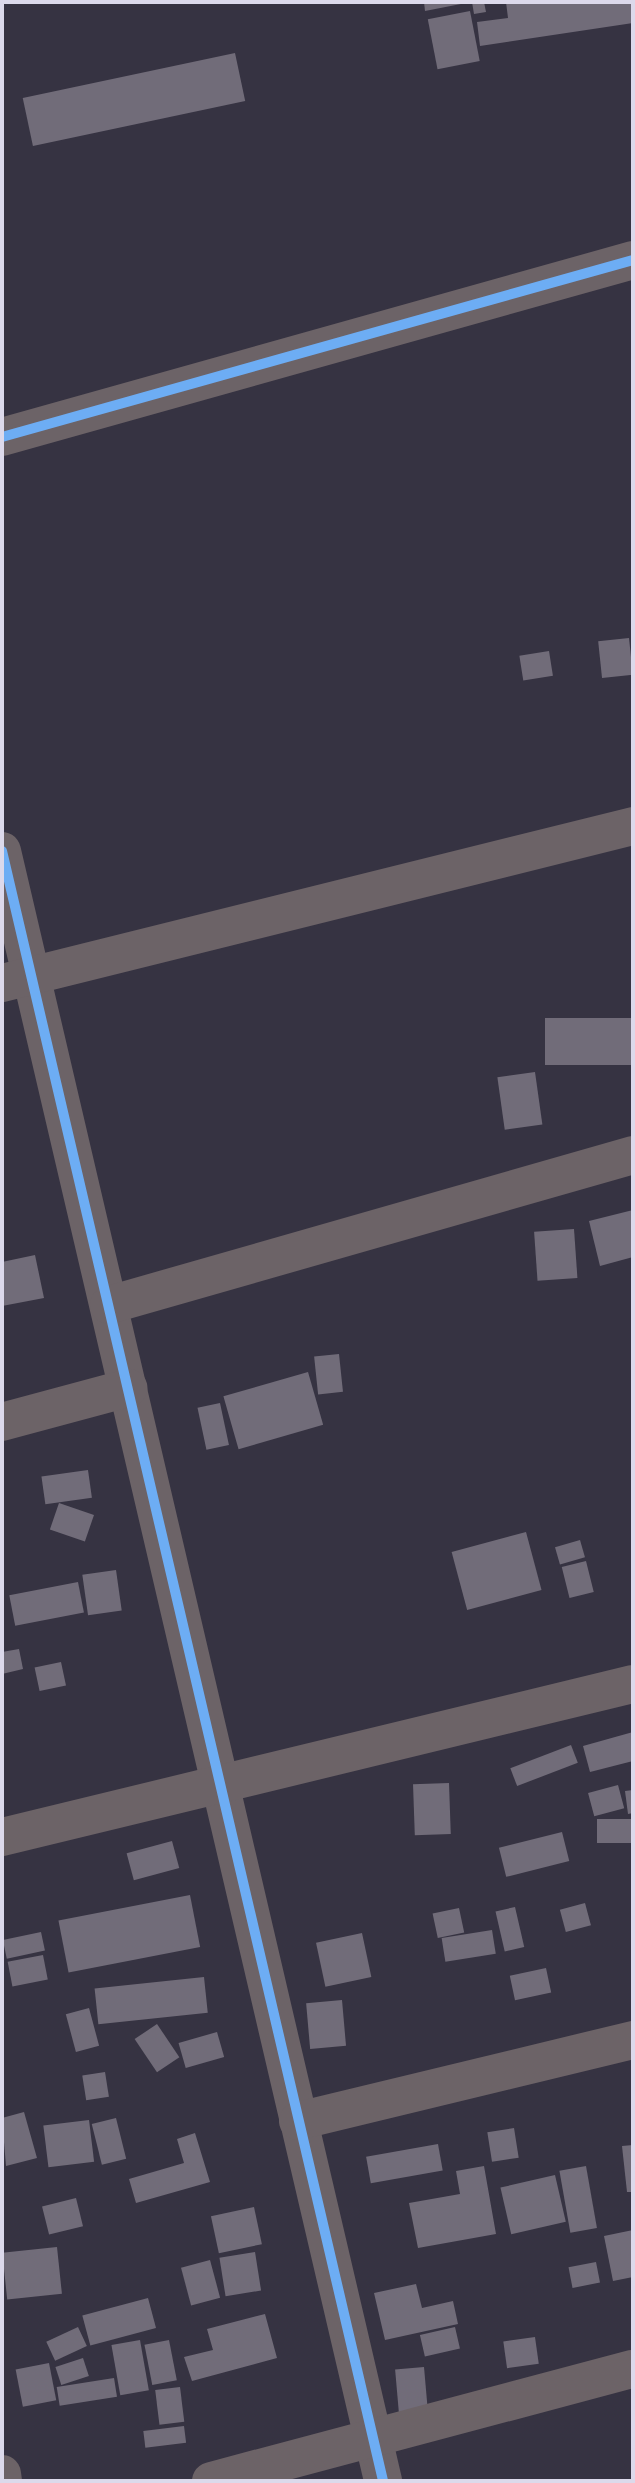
<!DOCTYPE html>
<html>
<head>
<meta charset="utf-8">
<style>
  body { margin:0 }
  #map { position:relative; width:635px; height:2483px; overflow:hidden; background:#363342; font-family:"Exo 2",sans-serif }
  div>[style] { position:absolute }
  .building>* { inset:0; background:#716c79; transform-origin:0 0 }
  .minor>* { height:38px; margin:-19px; padding:0 19px; transform-origin:19px; border-radius:19px; background:#6c6367 }
  .cycleway>* { height:10px; margin:-5px; padding:0 5px; transform-origin:5px; border-radius:5px; background:#6dadf4 }
  span { translate:-50% -50%; white-space:nowrap; text-align:center; line-height:1.15; -webkit-text-stroke:7px #332d48; paint-order:stroke }
  .frame { position:absolute; inset:0; border:4px solid #dcd9eb; pointer-events:none }
</style>
</head>
<body>
<div id="map">
  <div class="building">
    <div style="clip-path:polygon(424px 2px,466px 2px,466px 3px,425px 11px)"></div>
    <div style="clip-path:polygon(472px 2px,484px 2px,486px 12px,474px 14px)"></div>
    <div style="clip-path:polygon(506px 2px,633px 2px,633px 23px,480px 46px,477px 22px,508px 18px)"></div>
    <div style="left:470px;top:11px;width:51px;height:43px;rotate:79deg"></div>
    <div style="left:235px;top:53px;width:49px;height:217px;rotate:78deg"></div>
    <div style="left:629px;top:638px;width:37px;height:31px;rotate:84deg"></div>
    <div style="left:549px;top:651px;width:25px;height:30px;rotate:81deg"></div>
    <div style="left:633px;top:1018px;width:47px;height:88px;rotate:90deg"></div>
    <div style="left:535px;top:1072px;width:53px;height:38px;rotate:82deg"></div>
    <div style="clip-path:polygon(633px 1210px,633px 1257px,600px 1266px,589px 1221px)"></div>
    <div style="left:574px;top:1229px;width:49px;height:40px;rotate:86deg"></div>
    <div style="clip-path:polygon(35px 1255px,44px 1298px,2px 1306px,2px 1262px)"></div>
    <div style="left:339px;top:1354px;width:38px;height:25px;rotate:84deg"></div>
    <div style="left:308px;top:1372px;width:55px;height:88px;rotate:74deg"></div>
    <div style="left:220px;top:1403px;width:43px;height:23px;rotate:78deg"></div>
    <div style="left:88px;top:1470px;width:28px;height:47px;rotate:82deg"></div>
    <div style="left:59px;top:1503px;width:37px;height:28px;rotate:19deg"></div>
    <div style="left:526px;top:1532px;width:60px;height:77px;rotate:75deg"></div>
    <div style="left:580px;top:1540px;width:18px;height:26px;rotate:74deg"></div>
    <div style="left:586px;top:1561px;width:32px;height:25px;rotate:76deg"></div>
    <div style="left:116px;top:1570px;width:41px;height:34px;rotate:82deg"></div>
    <div style="left:78px;top:1582px;width:31px;height:70px;rotate:79deg"></div>
    <div style="clip-path:polygon(19px 1649px,23px 1669px,2px 1674px,2px 1652px)"></div>
    <div style="left:61px;top:1662px;width:24px;height:27px;rotate:78deg"></div>
    <div style="clip-path:polygon(633px 1732px,633px 1761px,590px 1772px,583px 1746px)"></div>
    <div style="left:571px;top:1745px;width:19px;height:65px;rotate:69deg"></div>
    <div style="left:449px;top:1783px;width:51px;height:36px;rotate:88deg"></div>
    <div style="left:618px;top:1785px;width:24px;height:31px;rotate:75deg"></div>
    <div style="clip-path:polygon(633px 1790px,633px 1813px,628px 1814px,625px 1791px)"></div>
    <div style="left:633px;top:1819px;width:24px;height:36px;rotate:90deg"></div>
    <div style="left:562px;top:1832px;width:30px;height:65px;rotate:76deg"></div>
    <div style="left:172px;top:1841px;width:28px;height:47px;rotate:75deg"></div>
    <div style="left:190px;top:1895px;width:53px;height:134px;rotate:79deg"></div>
    <div style="left:585px;top:1903px;width:23px;height:26px;rotate:75deg"></div>
    <div style="left:515px;top:1907px;width:41px;height:20px;rotate:77deg"></div>
    <div style="left:459px;top:1908px;width:25px;height:27px;rotate:78deg"></div>
    <div style="left:492px;top:1930px;width:24px;height:51px;rotate:81deg"></div>
    <div style="left:41px;top:1932px;width:19px;height:39px;rotate:78deg"></div>
    <div style="left:362px;top:1933px;width:45px;height:47px;rotate:78deg"></div>
    <div style="left:43px;top:1955px;width:25px;height:36px;rotate:79deg"></div>
    <div style="left:546px;top:1968px;width:25px;height:37px;rotate:78deg"></div>
    <div style="left:204px;top:1977px;width:36px;height:110px;rotate:84deg"></div>
    <div style="left:342px;top:2000px;width:46px;height:36px;rotate:85deg"></div>
    <div style="left:89px;top:2008px;width:39px;height:24px;rotate:75deg"></div>
    <div style="left:157px;top:2024px;width:40px;height:27px;rotate:56deg"></div>
    <div style="left:217px;top:2032px;width:26px;height:40px;rotate:74deg"></div>
    <div style="left:105px;top:2072px;width:25px;height:23px;rotate:81deg"></div>
    <div style="clip-path:polygon(24px 2112px,37px 2158px,6px 2166px,2px 2118px)"></div>
    <div style="left:116px;top:2118px;width:42px;height:25px;rotate:76deg"></div>
    <div style="left:89px;top:2120px;width:42px;height:46px;rotate:83deg"></div>
    <div style="left:514px;top:2128px;width:30px;height:27px;rotate:81deg"></div>
    <div style="clip-path:polygon(195px 2133px,210px 2182px,136px 2203px,129px 2179px,184px 2163px,177px 2139px)"></div>
    <div style="left:438px;top:2144px;width:27px;height:73px;rotate:80deg"></div>
    <div style="clip-path:polygon(633px 2145px,633px 2192px,627px 2192px,622px 2146px)"></div>
    <div style="clip-path:polygon(484px 2166px,496px 2234px,418px 2248px,409px 2203px,460px 2194px,456px 2171px)"></div>
    <div style="left:586px;top:2166px;width:63px;height:27px;rotate:80deg"></div>
    <div style="left:555px;top:2175px;width:48px;height:56px;rotate:77deg"></div>
    <div style="left:76px;top:2198px;width:29px;height:35px;rotate:76deg"></div>
    <div style="left:254px;top:2207px;width:38px;height:44px;rotate:78deg"></div>
    <div style="clip-path:polygon(633px 2230px,633px 2277px,613px 2281px,604px 2236px)"></div>
    <div style="left:57px;top:2247px;width:47px;height:55px;rotate:84deg"></div>
    <div style="left:255px;top:2252px;width:39px;height:36px;rotate:81deg"></div>
    <div style="left:210px;top:2260px;width:39px;height:30px;rotate:75deg"></div>
    <div style="left:596px;top:2262px;width:21px;height:28px;rotate:79deg"></div>
    <div style="clip-path:polygon(416px 2284px,422px 2308px,453px 2301px,458px 2324px,385px 2340px,374px 2293px)"></div>
    <div style="left:148px;top:2298px;width:31px;height:68px;rotate:75deg"></div>
    <div style="clip-path:polygon(265px 2314px,277px 2358px,192px 2381px,184px 2357px,213px 2350px,207px 2329px)"></div>
    <div style="left:78px;top:2327px;width:21px;height:35px;rotate:65deg"></div>
    <div style="left:455px;top:2327px;width:22px;height:36px;rotate:77deg"></div>
    <div style="left:535px;top:2337px;width:27px;height:32px;rotate:82deg"></div>
    <div style="left:140px;top:2340px;width:51px;height:29px;rotate:80deg"></div>
    <div style="left:169px;top:2340px;width:41px;height:25px;rotate:79deg"></div>
    <div style="left:83px;top:2358px;width:19px;height:29px;rotate:72deg"></div>
    <div style="left:49px;top:2363px;width:38px;height:34px;rotate:79deg"></div>
    <div style="left:424px;top:2367px;width:44px;height:29px;rotate:85deg"></div>
    <div style="left:114px;top:2378px;width:19px;height:58px;rotate:81deg"></div>
    <div style="left:180px;top:2387px;width:35px;height:25px;rotate:83deg"></div>
    <div style="left:184px;top:2426px;width:17px;height:41px;rotate:83deg"></div>
  </div>
  <div class="minor">
    <div style="left:2px;top:437px;width:655px;rotate:-15.67deg"></div>
    <div style="left:2px;top:851px;width:1674px;rotate:76.84deg"></div>
    <div style="left:2px;top:983px;width:650px;rotate:-13.97deg"></div>
    <div style="left:109px;top:1305px;width:545px;rotate:-15.97deg"></div>
    <div style="left:2px;top:1422px;width:131px;rotate:-15.1deg"></div>
    <div style="left:2px;top:1837px;width:649px;rotate:-13.63deg"></div>
    <div style="left:298px;top:2121px;width:345px;rotate:-13.6deg"></div>
    <div style="left:2px;top:2474px;width:7px;rotate:82deg"></div>
    <div style="left:211px;top:2481px;width:437px;rotate:-14.9deg"></div>
  </div>
  <div class="cycleway">
    <div style="left:2px;top:437px;width:655px;rotate:-15.67deg"></div>
    <div style="left:2px;top:851px;width:1674px;rotate:76.84deg"></div>
  </div>
  <div class="frame"></div>
</div>
</body>
</html>
